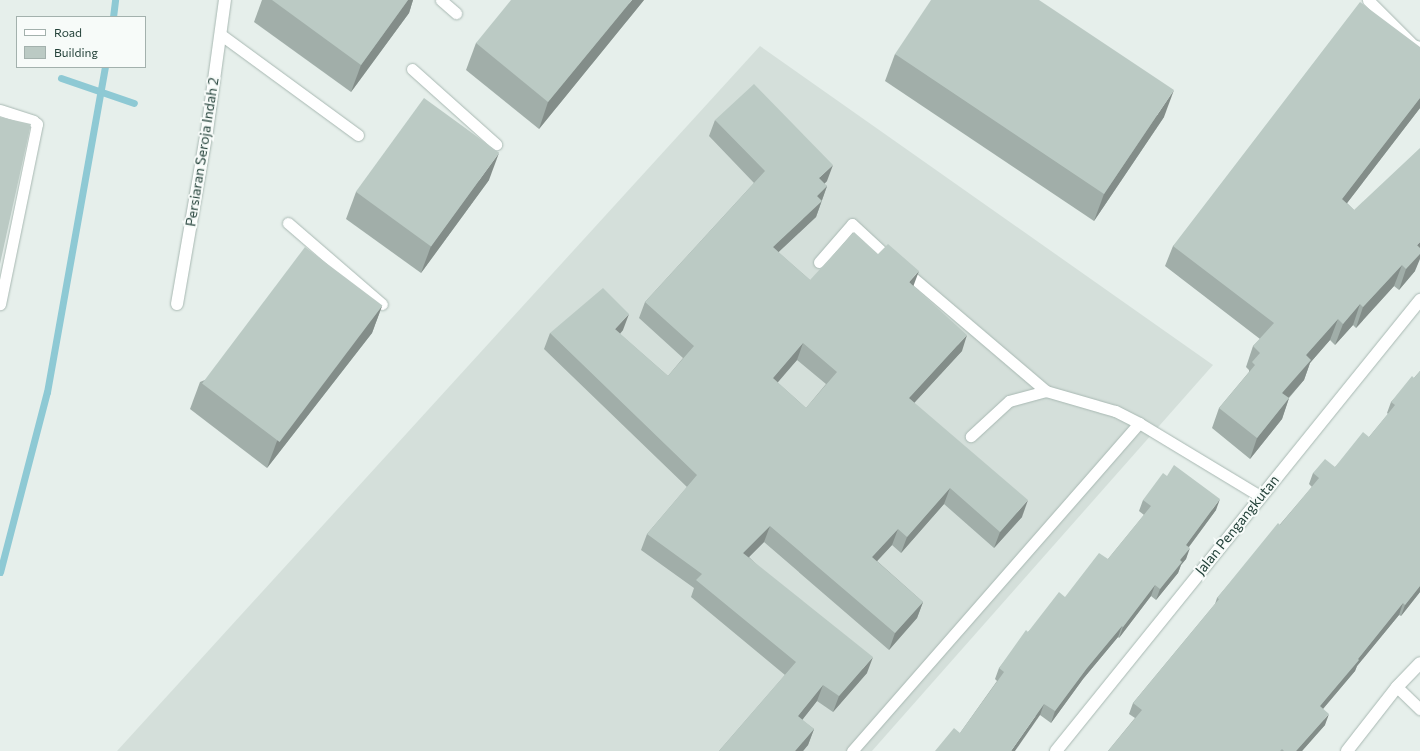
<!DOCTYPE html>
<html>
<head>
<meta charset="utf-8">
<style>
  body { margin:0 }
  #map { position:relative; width:1420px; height:751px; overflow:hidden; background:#e6efeb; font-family:Commissioner,sans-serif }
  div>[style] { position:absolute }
  .built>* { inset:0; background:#d4dfda }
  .stream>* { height:7px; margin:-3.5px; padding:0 3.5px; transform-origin:3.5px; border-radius:3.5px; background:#8ec9d4 }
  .roads { filter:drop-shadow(0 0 1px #a8b8b2) drop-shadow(0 0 1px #a8b8b2) }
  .lane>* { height:11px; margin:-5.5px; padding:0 5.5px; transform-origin:5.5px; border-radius:5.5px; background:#fff }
  .street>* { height:12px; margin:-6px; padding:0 6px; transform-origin:6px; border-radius:6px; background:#fff }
  .wall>* { inset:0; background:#a1aea9 }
  .shaded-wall>* { inset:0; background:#838d89 }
  .building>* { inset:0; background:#bbcac4; transform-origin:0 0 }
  span { translate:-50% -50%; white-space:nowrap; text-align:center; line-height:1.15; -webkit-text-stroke:4px #f7fbf9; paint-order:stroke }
  .street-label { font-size:14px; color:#24423a }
  .legend { position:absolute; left:16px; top:16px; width:130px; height:52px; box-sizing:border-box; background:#f7fbf9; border:1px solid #a3b1ad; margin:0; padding:5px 7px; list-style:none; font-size:12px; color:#24423a }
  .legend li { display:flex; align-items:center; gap:8px; height:20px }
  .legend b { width:20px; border:1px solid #a3b1ad }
</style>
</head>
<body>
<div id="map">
  <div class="built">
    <div style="clip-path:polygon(760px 46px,1213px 365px,872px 751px,117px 751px)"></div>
  </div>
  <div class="stream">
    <div style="left:113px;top:17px;width:17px;rotate:-83deg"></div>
    <div style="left:61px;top:78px;width:77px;rotate:18.9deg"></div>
    <div style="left:0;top:572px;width:186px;rotate:-75.4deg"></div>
    <div style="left:47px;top:392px;width:330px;rotate:-79.9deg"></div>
  </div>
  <div class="roads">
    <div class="lane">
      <div style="left:441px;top:0;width:20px;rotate:41deg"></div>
      <div style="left:1368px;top:0;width:64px;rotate:45deg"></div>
      <div style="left:1413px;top:45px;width:7px;rotate:16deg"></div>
      <div style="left:220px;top:34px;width:171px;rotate:36.2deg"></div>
      <div style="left:412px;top:69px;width:113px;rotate:41.8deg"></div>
      <div style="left:0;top:110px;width:35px;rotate:18deg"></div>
      <div style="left:33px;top:121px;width:5px;rotate:37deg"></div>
      <div style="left:37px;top:124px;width:184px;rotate:101.6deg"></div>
      <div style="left:288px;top:223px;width:124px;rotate:40.8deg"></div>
      <div style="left:819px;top:262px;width:50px;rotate:-49deg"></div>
      <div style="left:852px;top:224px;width:53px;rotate:42.7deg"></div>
      <div style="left:905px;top:271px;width:185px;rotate:40.4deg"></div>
      <div style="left:1139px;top:423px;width:141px;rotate:31.1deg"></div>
      <div style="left:1397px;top:687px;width:32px;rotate:44deg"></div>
      <div style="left:852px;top:751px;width:436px;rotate:-48.8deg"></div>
      <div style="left:1139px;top:423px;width:27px;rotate:-153deg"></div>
      <div style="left:1115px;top:411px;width:72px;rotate:-163.8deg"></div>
      <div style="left:1046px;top:391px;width:38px;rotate:165deg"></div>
      <div style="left:1009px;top:401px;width:52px;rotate:137.4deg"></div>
    </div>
    <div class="street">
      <div style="left:177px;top:304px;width:176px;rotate:-80.2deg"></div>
      <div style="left:207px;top:131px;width:132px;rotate:-82.2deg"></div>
      <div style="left:1056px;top:751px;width:580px;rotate:-51.09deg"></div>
      <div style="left:1347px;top:751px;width:81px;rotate:-52deg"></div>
      <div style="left:1397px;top:687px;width:33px;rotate:-46deg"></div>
    </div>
  </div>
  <div class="wall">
    <div style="clip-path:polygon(262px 0,413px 0,409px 13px,351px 92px,254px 22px)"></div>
    <div style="clip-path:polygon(644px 0,539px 129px,466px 70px,476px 43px)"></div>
    <div style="clip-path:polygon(1420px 47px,1420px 108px,1347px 203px,1415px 271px,1399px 290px,1394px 286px,1356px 328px,1353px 325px,1335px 345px,1330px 340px,1310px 363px,1304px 380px,1289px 398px,1282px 419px,1250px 459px,1212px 428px,1219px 408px,1249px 372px,1249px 370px,1246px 367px,1253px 346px,1260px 339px,1165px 266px,1173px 246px)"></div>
    <div style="clip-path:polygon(895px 54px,1164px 117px,1094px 221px,885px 81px)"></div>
    <div style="clip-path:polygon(evenodd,715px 120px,827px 181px,824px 184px,827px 186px,816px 217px,778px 252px,810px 280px,913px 286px,962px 351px,914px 403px,1022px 517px,994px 548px,944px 504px,901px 553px,892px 545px,877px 561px,923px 602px,917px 618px,889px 650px,764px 542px,749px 557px,867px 673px,833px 712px,817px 701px,802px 720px,814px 729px,808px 745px,803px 751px,719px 751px,785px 675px,691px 597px,694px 588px,641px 550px,647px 534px,687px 487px,544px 349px,550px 333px,623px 330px,620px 334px,668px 376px,683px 358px,639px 318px,645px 302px,754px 183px,709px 136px,715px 120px,797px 360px,826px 384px,806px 408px,777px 382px,797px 360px)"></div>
    <div style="clip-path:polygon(489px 180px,421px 273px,346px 219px,356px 192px)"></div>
    <div style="clip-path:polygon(382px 306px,372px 333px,267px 468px,190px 409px,200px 382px)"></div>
    <div style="clip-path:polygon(1420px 371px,1420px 592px,1401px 616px,1399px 615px,1357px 666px,1355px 671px,1323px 709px,1325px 725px,1302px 751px,1108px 751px,1135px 718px,1129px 714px,1133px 703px,1215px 604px,1217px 598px,1312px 487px,1309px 484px,1313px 473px,1335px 467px,1369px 437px,1388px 414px,1387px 413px,1391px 402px,1414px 378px)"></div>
    <div style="clip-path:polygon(1143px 500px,1216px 510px,1189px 547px,1186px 559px,1181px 565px,1178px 573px,1156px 600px,1151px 596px,1119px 638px,1118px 637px,1083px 679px,1051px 723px,1040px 715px,960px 733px,997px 681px,995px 679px,999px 668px,1028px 632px,1108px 559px,1144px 515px,1139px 511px)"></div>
  </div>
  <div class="shaded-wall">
    <div style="clip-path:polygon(408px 0,413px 0,409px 13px,351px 92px,361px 65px)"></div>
    <div style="clip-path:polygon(632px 0,644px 0,539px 129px,548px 102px)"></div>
    <div style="clip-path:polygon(1174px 90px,1164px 117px,1094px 221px,1104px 194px)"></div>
    <div style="clip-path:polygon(1420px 98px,1420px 108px,1334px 220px,1342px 199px)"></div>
    <div style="clip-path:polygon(499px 153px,489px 180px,421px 273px,431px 246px)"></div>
    <div style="clip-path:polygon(833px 165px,827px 181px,813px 195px,819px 178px)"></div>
    <div style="clip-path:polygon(827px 186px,816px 217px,767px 263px,773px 247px,817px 196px)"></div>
    <div style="clip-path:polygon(1420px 242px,1420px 259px,1415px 271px,1399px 290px,1406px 269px,1417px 245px)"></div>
    <div style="clip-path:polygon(1402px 265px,1394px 286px,1356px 328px,1363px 307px)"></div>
    <div style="clip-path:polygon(919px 271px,913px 287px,909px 282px)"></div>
    <div style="clip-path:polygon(1360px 304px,1353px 325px,1335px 345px,1343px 324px)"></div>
    <div style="clip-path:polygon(382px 306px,372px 333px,267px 468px,277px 441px)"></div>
    <div style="clip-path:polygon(629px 314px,623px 330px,609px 346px,615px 329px)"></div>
    <div style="clip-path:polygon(1338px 319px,1330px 340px,1310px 363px,1304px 380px,1275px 413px,1282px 393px,1306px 355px)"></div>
    <div style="clip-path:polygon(967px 335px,962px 351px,903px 415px,909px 398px)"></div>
    <div style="clip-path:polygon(803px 343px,797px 360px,767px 395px,773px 378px)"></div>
    <div style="clip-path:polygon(1289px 398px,1282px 419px,1250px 459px,1257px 438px)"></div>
    <div style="clip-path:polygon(950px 488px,944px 504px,901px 553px,907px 537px)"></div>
    <div style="clip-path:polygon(1220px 499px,1216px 510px,1182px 556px,1186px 545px)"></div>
    <div style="clip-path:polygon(1028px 500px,1022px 517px,994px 548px,1000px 532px)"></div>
    <div style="clip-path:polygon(770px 526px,764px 542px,737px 569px,743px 553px)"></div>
    <div style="clip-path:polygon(898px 529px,892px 545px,866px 573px,872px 557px)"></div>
    <div style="clip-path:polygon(1190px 548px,1186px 559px,1181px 565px,1178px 573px,1156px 600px,1160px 589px,1180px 560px)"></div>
    <div style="clip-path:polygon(1155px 585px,1151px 596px,1119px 638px,1123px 627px)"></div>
    <div style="clip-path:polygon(1420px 586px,1420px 592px,1401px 616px,1405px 605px)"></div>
    <div style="clip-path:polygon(923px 602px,917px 618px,889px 650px,895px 633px)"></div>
    <div style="clip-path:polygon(1403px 603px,1399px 615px,1357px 666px,1355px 671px,1316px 717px,1320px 706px)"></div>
    <div style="clip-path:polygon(1122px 626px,1118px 637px,1083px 679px,1051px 723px,1055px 711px,1087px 668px)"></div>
    <div style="clip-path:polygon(873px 657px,867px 673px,833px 712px,839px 696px)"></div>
    <div style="clip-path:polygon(823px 685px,817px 701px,792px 733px,798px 716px)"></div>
    <div style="clip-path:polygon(1044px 704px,1040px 715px,1015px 751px,1011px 751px)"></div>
    <div style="clip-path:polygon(1329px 714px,1325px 725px,1302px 751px,1296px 751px)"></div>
    <div style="clip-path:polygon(814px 729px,808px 745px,803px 751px,795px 751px)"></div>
  </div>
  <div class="building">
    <div style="clip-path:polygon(272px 0,408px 0,361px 65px)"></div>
    <div style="clip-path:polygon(511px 0,632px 0,548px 102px,476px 43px)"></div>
    <div style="clip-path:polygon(931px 0,1039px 0,1174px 90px,1104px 194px,895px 54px)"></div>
    <div style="clip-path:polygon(1360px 2px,1420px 47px,1420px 98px,1342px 199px,1354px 210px,1420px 148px,1420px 242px,1417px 245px,1420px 248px,1420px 254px,1406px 269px,1402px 265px,1363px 307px,1360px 304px,1343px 324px,1338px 319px,1306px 355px,1311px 360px,1282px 393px,1289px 398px,1257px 438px,1219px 408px,1255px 365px,1252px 362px,1260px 353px,1253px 346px,1274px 323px,1173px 246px)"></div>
    <div style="clip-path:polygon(evenodd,754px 84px,833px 165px,819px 178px,827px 186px,817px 196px,822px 201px,773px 247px,810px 280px,854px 232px,878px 254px,888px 244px,919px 271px,909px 282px,967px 335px,909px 398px,1028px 500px,1000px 532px,950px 488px,907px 537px,898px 529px,872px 557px,923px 602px,895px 633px,770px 526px,743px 553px,873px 657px,839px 696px,823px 685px,798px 716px,814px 729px,795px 751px,719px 751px,796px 662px,696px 580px,702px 574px,647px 534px,697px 475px,550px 333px,603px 288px,629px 314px,615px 329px,668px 376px,694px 346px,645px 302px,765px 171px,715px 120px,754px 84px,803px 343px,837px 372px,806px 408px,773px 378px,803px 343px)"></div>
    <div style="left:424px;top:98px;width:93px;height:116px;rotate:36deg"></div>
    <div style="clip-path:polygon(0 117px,31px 124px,0 264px)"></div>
    <div style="left:305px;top:247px;width:97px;height:171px;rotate:37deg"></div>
    <div style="clip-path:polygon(1420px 371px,1420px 586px,1405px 605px,1403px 603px,1358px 659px,1359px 660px,1320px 706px,1329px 714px,1296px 751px,1284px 751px,1282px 749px,1280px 751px,1108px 751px,1142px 710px,1133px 703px,1219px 599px,1217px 598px,1278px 523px,1280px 525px,1319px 478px,1313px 473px,1325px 459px,1335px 467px,1363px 432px,1369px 437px,1395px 405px,1391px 402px,1412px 376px,1414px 378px)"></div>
    <div style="clip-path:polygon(1174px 465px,1220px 499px,1186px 545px,1190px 548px,1180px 560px,1182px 562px,1160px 589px,1155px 585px,1123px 627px,1122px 626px,1087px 668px,1055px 711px,1044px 704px,1011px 751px,935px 751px,954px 728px,960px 733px,1004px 672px,999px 668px,1026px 630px,1028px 632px,1059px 592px,1065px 597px,1099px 553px,1108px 559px,1151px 506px,1143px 500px,1163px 473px,1167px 476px)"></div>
  </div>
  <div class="street-label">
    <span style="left:202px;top:152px;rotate:-81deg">Persiaran Seroja Indah 2</span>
    <span style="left:1237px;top:525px;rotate:-51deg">Jalan Pengangkutan</span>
  </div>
  <ul class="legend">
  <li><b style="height:5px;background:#fff"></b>Road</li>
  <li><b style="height:11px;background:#bbcac4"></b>Building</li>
  </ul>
</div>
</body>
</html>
